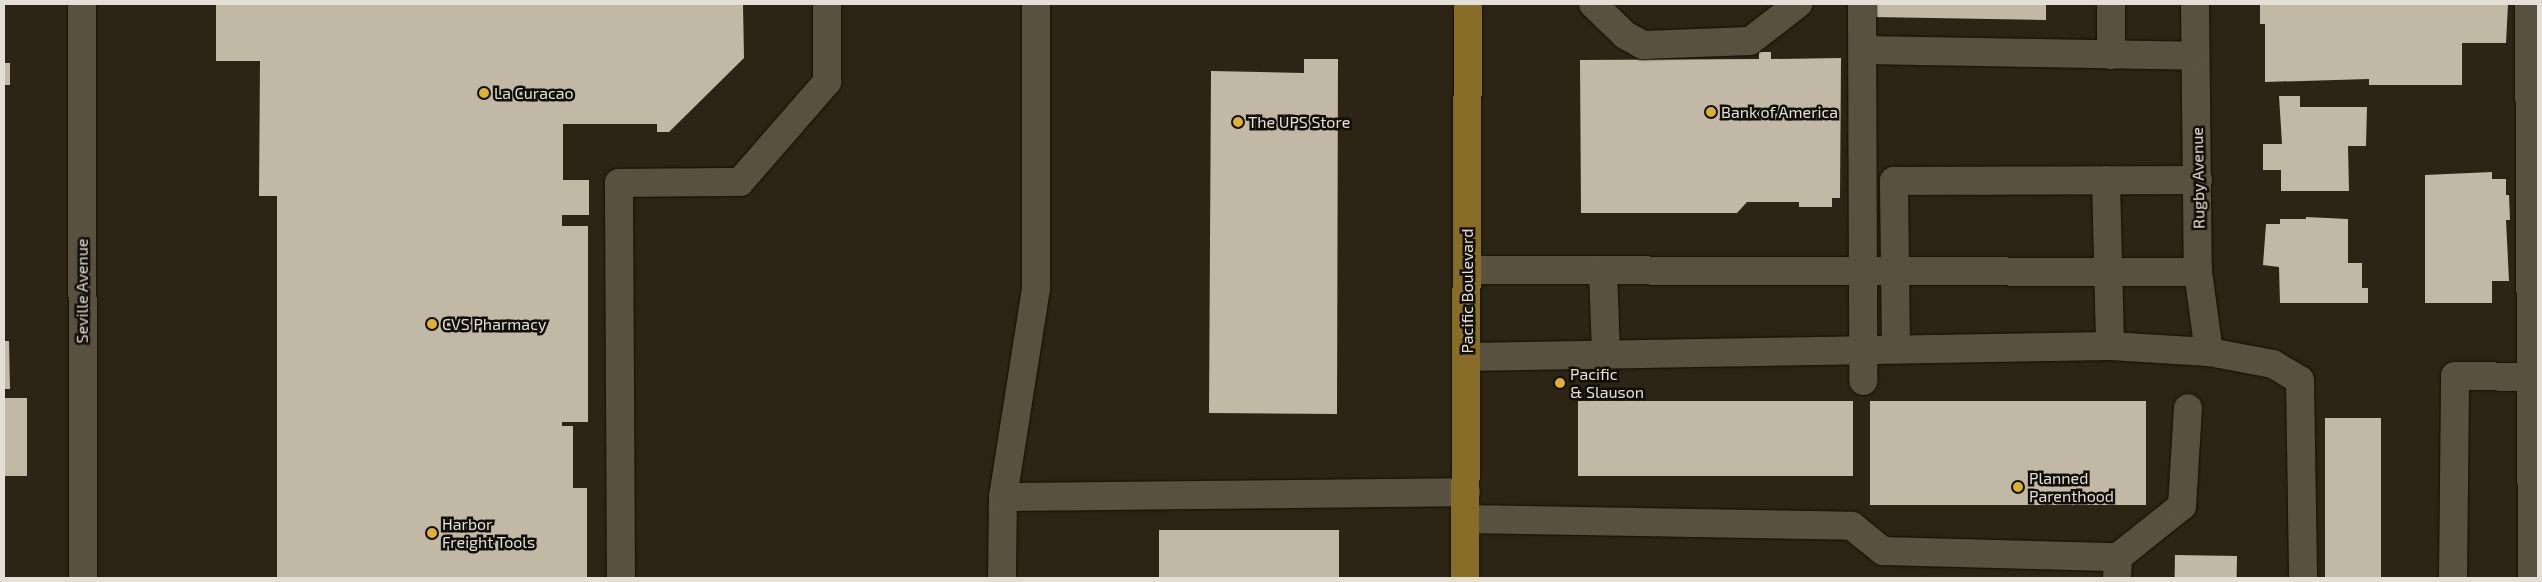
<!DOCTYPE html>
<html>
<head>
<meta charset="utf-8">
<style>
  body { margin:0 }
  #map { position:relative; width:2542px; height:582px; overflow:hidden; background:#2c2515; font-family:"Exo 2",sans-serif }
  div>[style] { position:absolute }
  .building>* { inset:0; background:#c1b9a5; transform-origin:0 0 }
  .roads { filter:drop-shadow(0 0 1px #140e02) drop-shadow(0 0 1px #140e02) }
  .minor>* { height:28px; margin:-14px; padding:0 14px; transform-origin:14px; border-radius:14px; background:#595140 }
  .major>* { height:28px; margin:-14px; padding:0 14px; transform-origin:14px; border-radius:14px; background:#876d26 }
  .dots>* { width:14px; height:14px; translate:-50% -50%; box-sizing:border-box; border:2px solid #110e08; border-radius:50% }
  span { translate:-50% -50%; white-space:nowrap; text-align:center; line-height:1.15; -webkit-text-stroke:5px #110e08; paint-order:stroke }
  .poi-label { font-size:16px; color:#e4dfd5 }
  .left { translate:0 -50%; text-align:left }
  .street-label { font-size:16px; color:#e4dfd5 }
  .frame { position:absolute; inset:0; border:5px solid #e4dfd5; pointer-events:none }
</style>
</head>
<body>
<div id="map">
  <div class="building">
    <div style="clip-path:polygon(216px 4px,743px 4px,744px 58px,669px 132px,657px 132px,657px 124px,563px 124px,563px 180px,589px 180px,589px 215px,562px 215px,562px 226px,588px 226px,588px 422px,562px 422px,562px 426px,573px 426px,573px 488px,587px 488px,587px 578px,277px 578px,277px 196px,259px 196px,260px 61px,216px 61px)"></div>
    <div style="clip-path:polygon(1875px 4px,2046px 4px,2046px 20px,1874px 17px)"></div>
    <div style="clip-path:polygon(2260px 4px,2508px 4px,2506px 43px,2462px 43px,2462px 85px,2369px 85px,2369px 79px,2265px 82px,2265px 24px,2260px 24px)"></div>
    <div style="clip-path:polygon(1759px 52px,1771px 52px,1771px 59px,1841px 58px,1840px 198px,1832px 198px,1832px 207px,1799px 207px,1799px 202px,1747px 202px,1737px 213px,1581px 213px,1580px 60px,1759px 59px)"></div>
    <div style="clip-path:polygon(1304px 59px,1338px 59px,1337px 414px,1209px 413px,1211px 71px,1304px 73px)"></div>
    <div style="left:4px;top:63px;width:6px;height:22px"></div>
    <div style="clip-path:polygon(2279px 96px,2300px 96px,2300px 107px,2367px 107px,2366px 146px,2348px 146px,2349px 191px,2281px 191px,2281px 170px,2263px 170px,2263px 144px,2282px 144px)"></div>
    <div style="clip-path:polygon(2492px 172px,2492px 179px,2506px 179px,2506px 195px,2509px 195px,2510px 220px,2506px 220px,2509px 281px,2492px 281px,2492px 303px,2425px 303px,2425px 175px)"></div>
    <div style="clip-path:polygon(2306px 217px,2348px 219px,2348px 263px,2362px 263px,2362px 288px,2368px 288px,2368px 303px,2280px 303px,2279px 267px,2263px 265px,2266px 224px,2280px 224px,2280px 219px,2306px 219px)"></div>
    <div style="clip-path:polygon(4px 341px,9px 341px,10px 389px,4px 389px)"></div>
    <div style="left:4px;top:398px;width:23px;height:78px"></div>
    <div style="left:1578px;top:401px;width:275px;height:75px"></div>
    <div style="left:1870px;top:401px;width:276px;height:104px"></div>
    <div style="left:2325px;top:418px;width:56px;height:160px"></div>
    <div style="left:1339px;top:530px;width:48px;height:180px;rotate:90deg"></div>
    <div style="left:2175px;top:555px;width:62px;height:23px;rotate:1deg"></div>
  </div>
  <div class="roads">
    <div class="minor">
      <div style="left:82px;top:4px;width:574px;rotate:89.9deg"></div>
      <div style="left:1593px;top:4px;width:45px;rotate:44.1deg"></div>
      <div style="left:1625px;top:35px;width:21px;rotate:29deg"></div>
      <div style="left:1643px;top:45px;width:107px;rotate:-2.1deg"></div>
      <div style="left:1750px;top:41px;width:61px;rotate:-37.6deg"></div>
      <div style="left:1862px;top:4px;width:377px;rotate:89.8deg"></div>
      <div style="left:2111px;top:4px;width:51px;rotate:90deg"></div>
      <div style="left:2195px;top:4px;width:268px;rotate:89.4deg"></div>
      <div style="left:2198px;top:272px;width:81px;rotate:82.2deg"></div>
      <div style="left:2529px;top:4px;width:574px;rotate:89.7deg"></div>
      <div style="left:1863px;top:50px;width:332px;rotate:1deg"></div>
      <div style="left:2106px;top:180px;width:166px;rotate:88.6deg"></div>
      <div style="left:1467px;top:270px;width:731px;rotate:0.16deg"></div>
      <div style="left:1603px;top:271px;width:83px;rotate:87.9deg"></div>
      <div style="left:1896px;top:349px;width:168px;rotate:-90.7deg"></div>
      <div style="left:1894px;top:181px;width:304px;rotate:-0.2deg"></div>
      <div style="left:1466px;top:357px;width:644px;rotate:-0.98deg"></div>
      <div style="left:2110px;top:346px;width:99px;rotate:3.5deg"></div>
      <div style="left:2209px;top:352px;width:65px;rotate:10.6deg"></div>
      <div style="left:2273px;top:364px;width:31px;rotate:31deg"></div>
      <div style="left:2300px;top:380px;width:198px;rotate:89.1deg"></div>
      <div style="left:1003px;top:497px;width:212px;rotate:-81deg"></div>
      <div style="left:1036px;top:288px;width:284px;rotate:-90deg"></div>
      <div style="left:1466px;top:519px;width:386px;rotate:1deg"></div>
      <div style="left:1852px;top:526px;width:40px;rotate:39deg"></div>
      <div style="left:1883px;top:551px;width:235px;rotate:1.5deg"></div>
      <div style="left:621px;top:578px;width:395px;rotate:-90.3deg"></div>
      <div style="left:619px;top:183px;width:121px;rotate:-0.5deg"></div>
      <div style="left:740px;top:182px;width:133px;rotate:-49deg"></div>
      <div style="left:827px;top:82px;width:78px;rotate:-90deg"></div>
      <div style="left:1002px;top:578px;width:81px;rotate:-89.3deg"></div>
      <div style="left:1003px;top:497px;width:463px;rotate:-0.6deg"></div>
      <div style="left:2117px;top:578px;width:21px;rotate:-87deg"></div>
      <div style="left:2118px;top:557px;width:82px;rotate:-38.6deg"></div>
      <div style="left:2182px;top:506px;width:98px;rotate:-86.5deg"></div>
      <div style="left:2453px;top:578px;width:202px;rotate:-89.4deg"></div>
      <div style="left:2455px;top:376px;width:83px;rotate:0.7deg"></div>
    </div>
    <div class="major">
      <div style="left:1465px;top:578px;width:574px;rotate:-89.7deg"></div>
    </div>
  </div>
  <div class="dots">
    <div style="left:484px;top:93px;background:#deb133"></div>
    <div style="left:1711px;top:112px;background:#deb133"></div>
    <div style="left:1238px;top:122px;background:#deb133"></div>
    <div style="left:432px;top:324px;background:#deb133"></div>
    <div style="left:1560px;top:383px;background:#deb133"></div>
    <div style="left:2018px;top:487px;background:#deb133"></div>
    <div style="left:432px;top:533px;background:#deb133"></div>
  </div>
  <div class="poi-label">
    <span class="left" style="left:494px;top:93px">La Curacao</span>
    <span class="left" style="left:1721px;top:112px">Bank of America</span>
    <span class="left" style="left:1248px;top:122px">The UPS Store</span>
    <span class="left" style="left:442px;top:324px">CVS Pharmacy</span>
    <span class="left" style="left:1570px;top:383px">Pacific<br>&amp; Slauson</span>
    <span class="left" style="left:2029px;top:487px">Planned<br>Parenthood</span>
    <span class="left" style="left:442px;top:533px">Harbor<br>Freight Tools</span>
  </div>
  <div class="street-label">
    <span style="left:2198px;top:178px;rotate:-91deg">Rugby Avenue</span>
    <span style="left:82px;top:291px;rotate:-90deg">Seville Avenue</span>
    <span style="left:1467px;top:291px;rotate:-90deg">Pacific Boulevard</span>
  </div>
  <div class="frame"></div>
</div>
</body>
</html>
